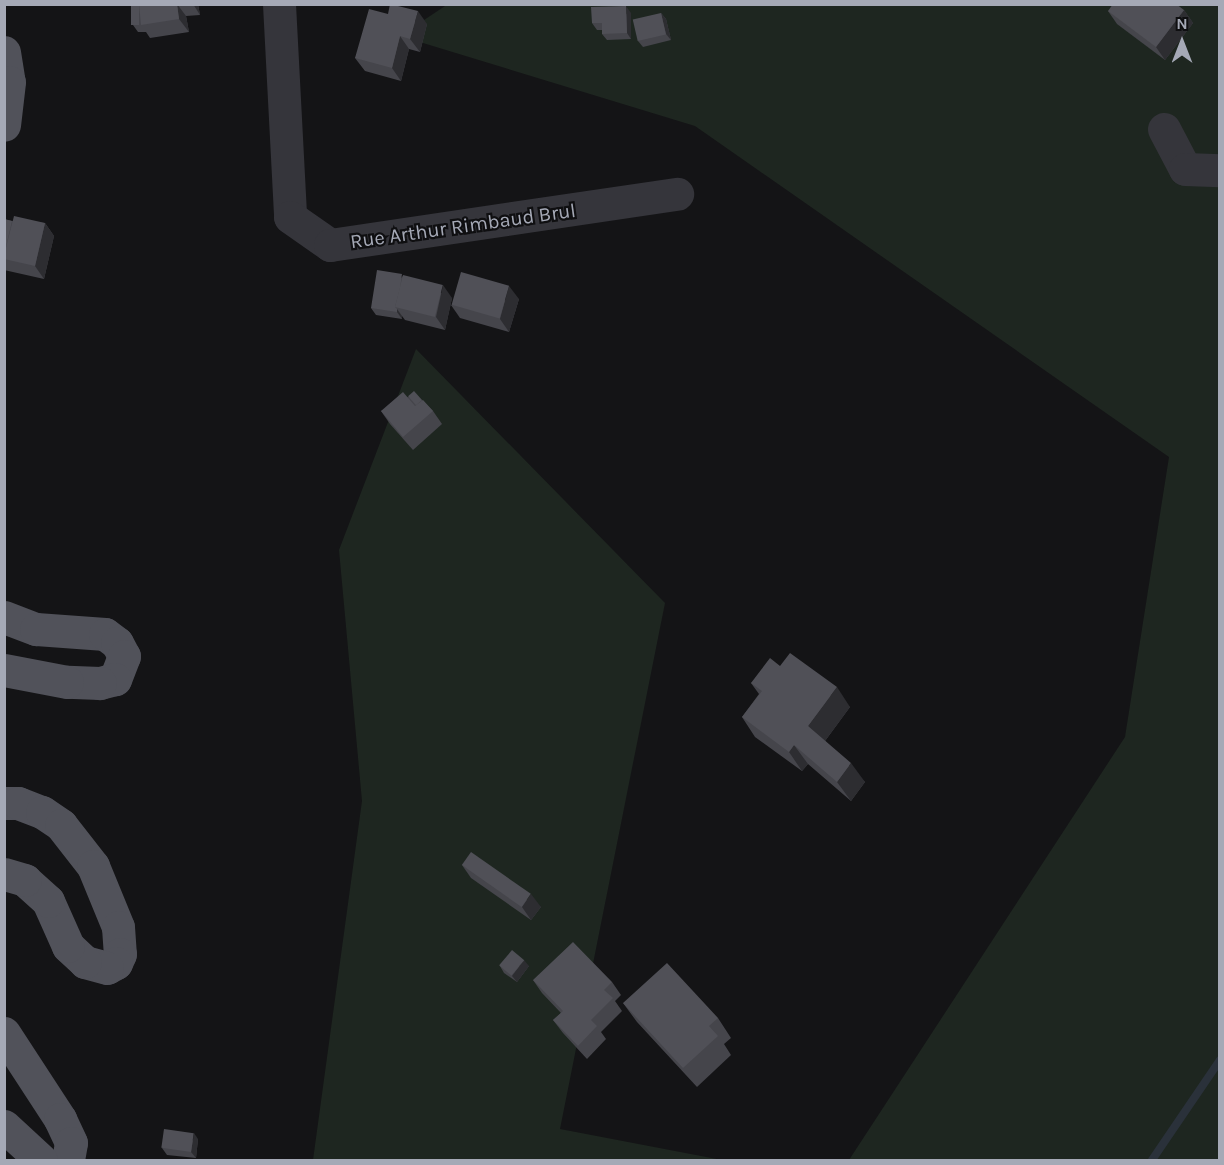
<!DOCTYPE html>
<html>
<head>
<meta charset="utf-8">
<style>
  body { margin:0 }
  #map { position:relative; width:1224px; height:1165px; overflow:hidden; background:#141416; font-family:Karla,sans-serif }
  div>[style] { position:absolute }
  .green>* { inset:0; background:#1e2620 }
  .stream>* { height:8px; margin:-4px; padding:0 4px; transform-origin:4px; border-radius:4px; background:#2a313a }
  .minor>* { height:33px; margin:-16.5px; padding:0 16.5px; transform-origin:16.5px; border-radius:16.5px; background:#35353b }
  .major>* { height:33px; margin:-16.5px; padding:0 16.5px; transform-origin:16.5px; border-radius:16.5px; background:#51525a }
  .wall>* { inset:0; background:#45454b }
  .shaded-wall>* { inset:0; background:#2d2d31 }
  .building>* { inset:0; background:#505057; transform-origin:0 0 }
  span { translate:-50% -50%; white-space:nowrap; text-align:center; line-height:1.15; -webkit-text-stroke:4.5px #0f0f11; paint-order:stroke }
  .street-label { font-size:20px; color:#a5a9b6 }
  .frame { position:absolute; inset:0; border:6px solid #a5a9b6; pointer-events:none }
  .north { position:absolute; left:1152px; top:12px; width:60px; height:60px; -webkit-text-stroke:4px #0f0f11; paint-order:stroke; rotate:0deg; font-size:16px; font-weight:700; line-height:24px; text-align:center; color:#a5a9b6 }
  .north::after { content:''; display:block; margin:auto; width:21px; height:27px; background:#a5a9b6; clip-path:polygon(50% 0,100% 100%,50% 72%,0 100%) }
</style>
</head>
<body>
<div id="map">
  <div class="green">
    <div style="clip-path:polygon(448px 4px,1219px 5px,1219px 1160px,849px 1160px,1125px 737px,1169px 457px,695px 126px,400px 36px)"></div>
    <div style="clip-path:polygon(416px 349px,665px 603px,560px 1129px,722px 1160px,313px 1160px,362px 801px,339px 550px)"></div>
  </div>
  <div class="stream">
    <div style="left:1152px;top:1160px;width:121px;rotate:-55.8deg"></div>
  </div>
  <div class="minor">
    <div style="left:279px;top:4px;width:213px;rotate:87deg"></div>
    <div style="left:290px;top:217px;width:49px;rotate:35deg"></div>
    <div style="left:330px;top:245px;width:351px;rotate:-8.4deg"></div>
    <div style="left:1164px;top:129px;width:45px;rotate:62.3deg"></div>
    <div style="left:1185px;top:169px;width:35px;rotate:2deg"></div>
  </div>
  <div class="major">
    <div style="left:4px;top:52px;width:30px;rotate:81deg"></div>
    <div style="left:9px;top:82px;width:43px;rotate:96.6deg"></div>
    <div style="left:4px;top:617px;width:34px;rotate:21deg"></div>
    <div style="left:36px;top:629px;width:69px;rotate:4.1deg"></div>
    <div style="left:105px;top:634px;width:15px;rotate:37deg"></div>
    <div style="left:117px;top:643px;width:15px;rotate:62deg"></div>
    <div style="left:124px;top:656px;width:25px;rotate:111deg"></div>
    <div style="left:115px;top:679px;width:16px;rotate:165deg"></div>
    <div style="left:100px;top:683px;width:33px;rotate:-178deg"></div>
    <div style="left:67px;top:682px;width:64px;rotate:-169.2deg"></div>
    <div style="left:4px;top:803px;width:14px"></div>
    <div style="left:18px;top:803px;width:26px;rotate:21deg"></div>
    <div style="left:42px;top:812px;width:23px;rotate:34deg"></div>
    <div style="left:61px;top:825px;width:52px;rotate:52deg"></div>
    <div style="left:93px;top:866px;width:66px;rotate:67.7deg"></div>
    <div style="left:118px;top:927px;width:27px;rotate:86deg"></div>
    <div style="left:120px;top:954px;width:10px;rotate:114deg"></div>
    <div style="left:116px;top:963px;width:10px;rotate:151deg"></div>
    <div style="left:107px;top:968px;width:23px;rotate:-165deg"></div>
    <div style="left:85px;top:962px;width:23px;rotate:-137deg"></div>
    <div style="left:68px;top:946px;width:49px;rotate:-114deg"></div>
    <div style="left:48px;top:901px;width:31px;rotate:-138deg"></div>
    <div style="left:25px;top:880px;width:22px;rotate:-164deg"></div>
    <div style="left:4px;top:1033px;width:103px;rotate:56.9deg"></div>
    <div style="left:60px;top:1119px;width:26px;rotate:65deg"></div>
    <div style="left:71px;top:1143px;width:17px;rotate:100deg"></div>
    <div style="left:4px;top:1126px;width:50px;rotate:42.6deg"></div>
  </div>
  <div class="wall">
    <div style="clip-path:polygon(131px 4px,198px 4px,200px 15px,186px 16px,189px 32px,150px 38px,146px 32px,138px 32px,133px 25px)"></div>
    <div style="clip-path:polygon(1184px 10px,1193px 23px,1165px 60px,1117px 24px,1108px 11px)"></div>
    <div style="clip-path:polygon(631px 13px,631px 39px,607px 40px,602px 34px,602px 30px,597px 30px,592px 23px)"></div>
    <div style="clip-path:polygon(661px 13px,666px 19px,671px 40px,643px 47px,638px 41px)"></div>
    <div style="clip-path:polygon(388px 14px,427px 24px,420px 52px,409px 49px,401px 81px,365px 71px,355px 58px)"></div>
    <div style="clip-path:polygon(4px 219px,12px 221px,45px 223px,54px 236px,44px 279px,4px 270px)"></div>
    <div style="clip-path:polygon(403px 276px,452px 298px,445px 330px,405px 320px,402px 316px,402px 319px,376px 315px,371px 308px)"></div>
    <div style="clip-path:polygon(519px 299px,509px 332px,460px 318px,451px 305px)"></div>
    <div style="clip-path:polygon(408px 397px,422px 400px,433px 411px,442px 424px,413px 450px,390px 424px,381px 411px)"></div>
    <div style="clip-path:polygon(780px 666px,850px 707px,825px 741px,865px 782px,851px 801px,808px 764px,802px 771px,755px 737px,742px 717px,759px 694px,751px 683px)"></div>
    <div style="clip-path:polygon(462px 865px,541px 907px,531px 920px,471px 878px)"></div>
    <div style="clip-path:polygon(500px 966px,529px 966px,517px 982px,504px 973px)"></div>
    <div style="clip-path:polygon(533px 980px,612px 982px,621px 995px,615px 1001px,622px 1011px,601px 1032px,606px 1039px,587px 1059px,563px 1033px,553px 1020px,561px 1013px,542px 993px)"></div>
    <div style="clip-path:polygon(623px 1003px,718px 1018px,731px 1038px,724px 1044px,731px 1055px,697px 1087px,637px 1022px)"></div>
    <div style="clip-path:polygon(198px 1139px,196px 1158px,167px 1155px,162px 1148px)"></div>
  </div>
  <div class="shaded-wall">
    <div style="clip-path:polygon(177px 4px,186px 16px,189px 32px,179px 19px)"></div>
    <div style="clip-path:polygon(193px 4px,198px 4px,200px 15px)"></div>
    <div style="clip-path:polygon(626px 6px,631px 13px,631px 39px,627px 33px)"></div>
    <div style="clip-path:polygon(1184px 10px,1193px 23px,1165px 60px,1156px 47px)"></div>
    <div style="clip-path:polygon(418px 11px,427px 24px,420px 52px,410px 39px)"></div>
    <div style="clip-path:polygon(661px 13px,666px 19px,671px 40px,666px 34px)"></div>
    <div style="clip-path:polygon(400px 36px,409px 49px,401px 81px,392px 68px)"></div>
    <div style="clip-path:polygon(45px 223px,54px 236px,44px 279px,35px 266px)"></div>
    <div style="clip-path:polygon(443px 285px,452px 298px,445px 330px,436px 317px)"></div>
    <div style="clip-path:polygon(509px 286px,519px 299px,509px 332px,500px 319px)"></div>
    <div style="clip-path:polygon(397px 309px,402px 316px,402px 319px,397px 312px)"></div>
    <div style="clip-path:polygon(837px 687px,850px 707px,822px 745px,808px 726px)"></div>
    <div style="clip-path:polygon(794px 745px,808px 764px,802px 771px,789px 752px)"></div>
    <div style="clip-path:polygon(851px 763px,865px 782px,851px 801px,837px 782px)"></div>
    <div style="clip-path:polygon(531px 894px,541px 907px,531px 920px,522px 907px)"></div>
    <div style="clip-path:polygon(524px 960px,529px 966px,517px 982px,512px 976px)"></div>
    <div style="clip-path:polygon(194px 1133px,198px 1139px,196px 1158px,191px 1152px)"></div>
  </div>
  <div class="building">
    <div style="left:131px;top:4px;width:8px;height:21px"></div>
    <div style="clip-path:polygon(139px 4px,177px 4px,179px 19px,141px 25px)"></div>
    <div style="clip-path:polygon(390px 4px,418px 11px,410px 39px,400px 36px,392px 68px,355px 58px,369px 9px,388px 14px)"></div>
    <div style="clip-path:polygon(1113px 4px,1176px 4px,1184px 10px,1156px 47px,1108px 11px)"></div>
    <div style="clip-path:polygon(626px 6px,627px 33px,602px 34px,602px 23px,592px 23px,591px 7px)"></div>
    <div style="left:661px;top:13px;width:22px;height:29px;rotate:77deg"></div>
    <div style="clip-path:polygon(14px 216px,45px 223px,35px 266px,4px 259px,4px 255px)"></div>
    <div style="clip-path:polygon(4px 219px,12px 221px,4px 255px)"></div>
    <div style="clip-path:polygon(377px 270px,402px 274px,400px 288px,395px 307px,397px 309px,397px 312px,371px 308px)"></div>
    <div style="left:461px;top:272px;width:50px;height:34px;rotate:16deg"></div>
    <div style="left:403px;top:275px;width:41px;height:33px;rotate:14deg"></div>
    <div style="left:414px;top:391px;width:12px;height:8px;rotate:48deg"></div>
    <div style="clip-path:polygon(403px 392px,415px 406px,423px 400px,433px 411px,403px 437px,381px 411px)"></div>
    <div style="clip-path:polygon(790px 653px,837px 687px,808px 726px,851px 763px,837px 782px,794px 745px,789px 752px,742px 717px,762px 691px,751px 683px,770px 658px,780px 666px)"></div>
    <div style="left:471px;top:852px;width:73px;height:16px;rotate:35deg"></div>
    <div style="clip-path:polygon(573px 942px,612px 982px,604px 990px,613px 998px,591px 1020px,597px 1026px,578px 1046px,553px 1020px,563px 1011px,533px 980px)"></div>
    <div style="left:512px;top:950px;width:16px;height:20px;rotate:40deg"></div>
    <div style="clip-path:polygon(667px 963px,718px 1018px,709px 1026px,718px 1036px,683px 1068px,623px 1003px)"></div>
    <div style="left:164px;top:1129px;width:30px;height:19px;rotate:8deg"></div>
  </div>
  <div class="street-label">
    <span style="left:463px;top:226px;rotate:-8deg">Rue Arthur Rimbaud Brul</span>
  </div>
  <div class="frame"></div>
  <div class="north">N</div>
</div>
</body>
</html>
